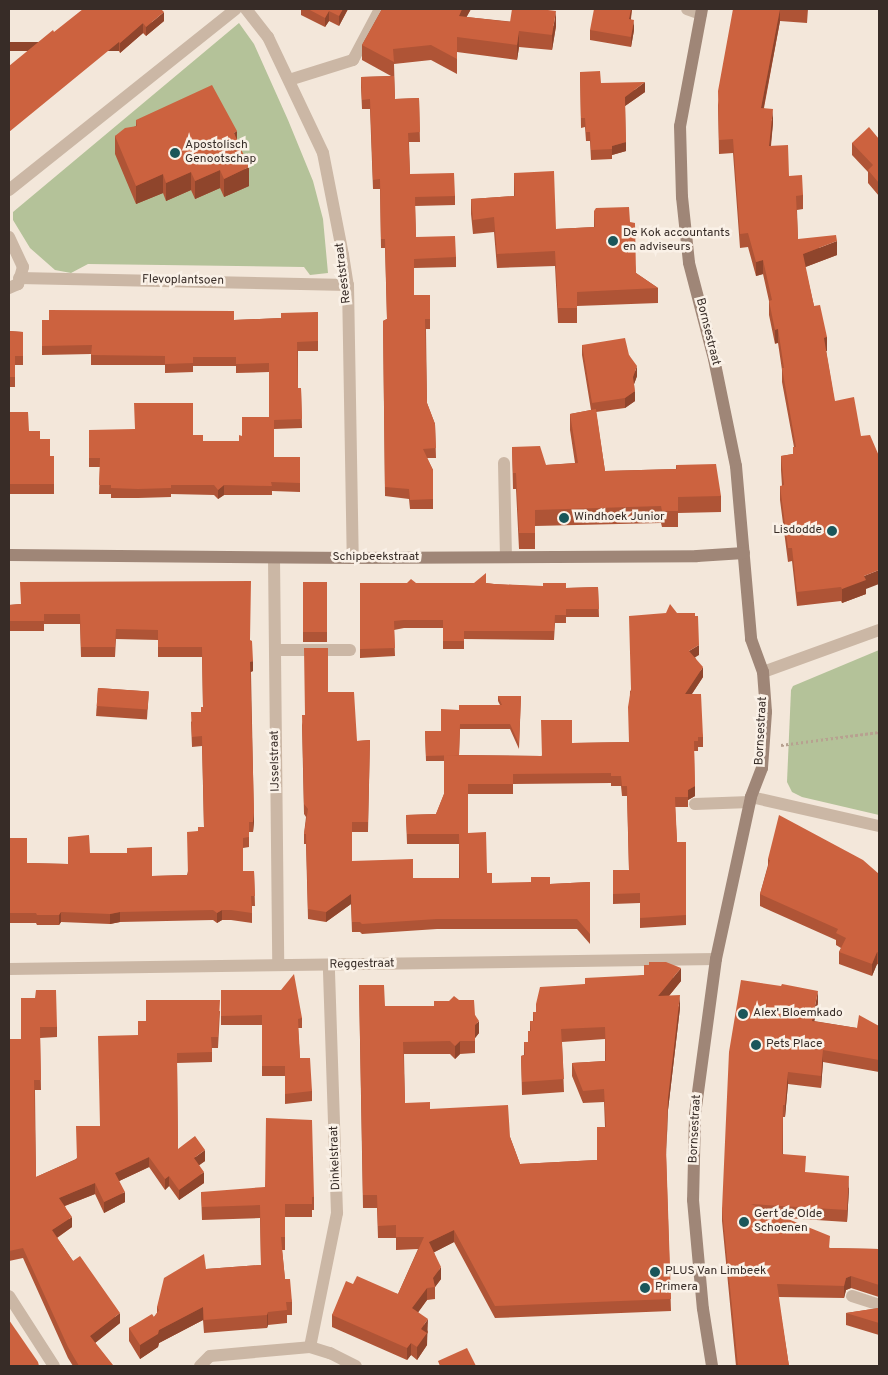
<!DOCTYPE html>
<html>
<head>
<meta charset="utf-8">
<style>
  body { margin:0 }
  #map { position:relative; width:888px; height:1375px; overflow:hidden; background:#f3e7da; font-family:Overpass,sans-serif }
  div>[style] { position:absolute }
  .green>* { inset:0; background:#b4c299 }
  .path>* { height:3px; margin-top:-1.5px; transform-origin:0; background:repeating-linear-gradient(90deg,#b7a190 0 2.5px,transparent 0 5px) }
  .lane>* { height:12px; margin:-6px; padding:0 6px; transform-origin:6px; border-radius:6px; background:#cbb7a5 }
  .street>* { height:12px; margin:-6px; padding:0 6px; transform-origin:6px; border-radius:6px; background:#cbb7a5 }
  .secondary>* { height:12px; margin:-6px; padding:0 6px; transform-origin:6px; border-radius:6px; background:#9f8677 }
  .wall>* { inset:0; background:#af5436; transform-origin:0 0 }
  .shaded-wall>* { inset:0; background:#8f452c; transform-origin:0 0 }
  .building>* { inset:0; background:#cc623f; transform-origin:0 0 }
  .dots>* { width:14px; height:14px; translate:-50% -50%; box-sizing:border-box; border:2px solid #faf1e7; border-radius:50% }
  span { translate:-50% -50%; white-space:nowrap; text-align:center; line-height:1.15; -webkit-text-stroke:5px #faf1e7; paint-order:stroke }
  .poi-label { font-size:12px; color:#372c27 }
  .left { translate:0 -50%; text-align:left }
  .right { translate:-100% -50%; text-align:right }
  .street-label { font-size:12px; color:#372c27 }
  .frame { position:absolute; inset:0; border:10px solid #372c27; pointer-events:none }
</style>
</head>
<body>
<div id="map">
  <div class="green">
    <div style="clip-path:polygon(239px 23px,254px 44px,288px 120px,313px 181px,323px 219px,328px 273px,310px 275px,304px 267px,88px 264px,71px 273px,55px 270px,30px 248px,13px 220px,13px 212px)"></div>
    <div style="clip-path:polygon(879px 650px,879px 815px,802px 797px,792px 792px,787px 782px,791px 690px,793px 686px)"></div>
  </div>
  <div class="path">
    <div style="left:781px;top:745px;width:99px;rotate:-7.6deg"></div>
  </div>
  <div class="lane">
    <div style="left:289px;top:80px;width:67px;rotate:-17.4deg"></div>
    <div style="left:353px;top:60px;width:58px;rotate:-62.1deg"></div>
    <div style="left:504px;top:463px;width:94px;rotate:88.8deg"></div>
    <div style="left:275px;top:650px;width:75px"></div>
    <div style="left:695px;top:804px;width:55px;rotate:-2.1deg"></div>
    <div style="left:852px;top:1296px;width:28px;rotate:18deg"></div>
  </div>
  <div class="street">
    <div style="left:246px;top:9px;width:36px;rotate:52deg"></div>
    <div style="left:268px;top:37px;width:128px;rotate:64.6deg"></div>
    <div style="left:323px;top:153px;width:104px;rotate:78.9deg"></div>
    <div style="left:343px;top:255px;width:30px;rotate:81deg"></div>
    <div style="left:348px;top:285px;width:273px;rotate:89deg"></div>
    <div style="left:687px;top:9px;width:15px;rotate:20deg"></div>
    <div style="left:9px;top:190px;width:290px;rotate:-38.6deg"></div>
    <div style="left:9px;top:237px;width:33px;rotate:65deg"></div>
    <div style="left:23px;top:267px;width:18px;rotate:106deg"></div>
    <div style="left:18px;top:284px;width:10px;rotate:156deg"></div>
    <div style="left:19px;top:278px;width:329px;rotate:1.2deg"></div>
    <div style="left:274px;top:558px;width:407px;rotate:89.4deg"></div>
    <div style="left:763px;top:672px;width:123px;rotate:-19.9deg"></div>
    <div style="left:751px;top:797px;width:131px;rotate:12.8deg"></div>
    <div style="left:9px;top:969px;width:707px;rotate:-0.81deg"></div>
    <div style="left:9px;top:1296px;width:83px;rotate:57.3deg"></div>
    <div style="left:310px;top:1347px;width:137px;rotate:-78.6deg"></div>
    <div style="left:337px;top:1213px;width:247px;rotate:-91.9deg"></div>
    <div style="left:200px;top:1366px;width:14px;rotate:-45deg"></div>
    <div style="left:210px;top:1356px;width:100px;rotate:-5.1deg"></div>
    <div style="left:310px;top:1347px;width:21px;rotate:17deg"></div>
    <div style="left:330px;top:1353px;width:29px;rotate:27deg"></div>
  </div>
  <div class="secondary">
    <div style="left:702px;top:9px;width:119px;rotate:100.6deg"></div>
    <div style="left:680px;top:126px;width:71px;rotate:88.4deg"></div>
    <div style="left:682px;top:197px;width:66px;rotate:83.9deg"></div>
    <div style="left:689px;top:263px;width:99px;rotate:75.4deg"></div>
    <div style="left:714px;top:359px;width:109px;rotate:78.4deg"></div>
    <div style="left:736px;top:466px;width:174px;rotate:85deg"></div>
    <div style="left:751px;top:639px;width:35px;rotate:70deg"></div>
    <div style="left:763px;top:672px;width:40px;rotate:85.7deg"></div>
    <div style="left:766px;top:712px;width:56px;rotate:94.1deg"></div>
    <div style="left:762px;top:768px;width:31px;rotate:111deg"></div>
    <div style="left:751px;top:797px;width:166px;rotate:102.2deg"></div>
    <div style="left:716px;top:959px;width:157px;rotate:97.7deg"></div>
    <div style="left:695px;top:1115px;width:85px;rotate:91.3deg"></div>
    <div style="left:693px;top:1200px;width:109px;rotate:84.8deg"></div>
    <div style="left:703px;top:1309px;width:58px;rotate:81deg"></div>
    <div style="left:9px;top:555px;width:344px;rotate:0.5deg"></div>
    <div style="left:353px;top:558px;width:344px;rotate:-0.3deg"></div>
    <div style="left:697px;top:556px;width:47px;rotate:-3.7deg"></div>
  </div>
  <div class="wall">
    <div style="clip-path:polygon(301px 9px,348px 9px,339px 26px,329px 21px,325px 27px,301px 15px)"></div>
    <div style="clip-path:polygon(382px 9px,471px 9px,466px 17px,556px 26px,552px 50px,519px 47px,517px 60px,457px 52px,457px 74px,431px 60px,394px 64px,395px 99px,419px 98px,420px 142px,409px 142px,410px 174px,455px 196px,455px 205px,415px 206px,416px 237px,456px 257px,456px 267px,414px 268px,414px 295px,430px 295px,430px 329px,426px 329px,427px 403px,435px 424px,436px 458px,427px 458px,433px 470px,433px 509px,410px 509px,409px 499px,385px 496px,383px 321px,387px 319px,385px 248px,381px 248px,380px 189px,373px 189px,370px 109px,362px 109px,361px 87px,361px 77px,391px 76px,362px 60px,362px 45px)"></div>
    <div style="clip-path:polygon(632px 9px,631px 19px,634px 30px,631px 47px,590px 40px,590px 30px)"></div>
    <div style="clip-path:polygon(737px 9px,808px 9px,807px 23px,780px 21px,764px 108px,773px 123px,771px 146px,789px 176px,803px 195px,803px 209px,797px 210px,798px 239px,837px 255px,805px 267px,814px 306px,827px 351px,826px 351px,866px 589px,866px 594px,842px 603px,841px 601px,797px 606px,792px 561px,788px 562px,780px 500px,780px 486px,782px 486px,781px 470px,781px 456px,793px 454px,793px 447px,794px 447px,782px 382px,782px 370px,778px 343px,775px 344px,769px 315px,769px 301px,763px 274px,756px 276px,748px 247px,740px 248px,733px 153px,719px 154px,718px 105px)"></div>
    <div style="clip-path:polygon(164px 21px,146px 36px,143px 33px,120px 53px,119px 51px,54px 32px)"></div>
    <div style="clip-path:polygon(580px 72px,601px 83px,645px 92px,625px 106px,626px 151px,612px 155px,612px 159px,591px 160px,590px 141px,586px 141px,585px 127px,581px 128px)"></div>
    <div style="clip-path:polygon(136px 120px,237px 141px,249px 186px,224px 197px,220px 188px,195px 199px,191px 190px,166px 201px,163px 193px,136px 204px,115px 154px,115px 136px,136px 126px)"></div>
    <div style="clip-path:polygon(879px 139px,879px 196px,868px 183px,868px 172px,852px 155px,852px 143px)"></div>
    <div style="clip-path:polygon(514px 173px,556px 229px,594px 227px,594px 211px,630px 222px,636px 273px,658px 288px,658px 303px,577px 306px,577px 323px,558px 323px,555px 266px,497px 268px,494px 232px,473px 234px,471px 214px,471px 199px,514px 196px)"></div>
    <div style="clip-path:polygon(318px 312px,318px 351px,298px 351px,298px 388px,301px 388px,302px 428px,274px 429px,274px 457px,300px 457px,300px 492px,272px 491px,272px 495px,224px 495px,218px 499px,214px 495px,171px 494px,171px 497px,138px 498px,111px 498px,111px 494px,99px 494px,100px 467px,89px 467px,89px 430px,193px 435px,203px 441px,239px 441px,242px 436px,269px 417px,269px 372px,236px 373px,236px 366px,193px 366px,193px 372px,165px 373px,165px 365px,91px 365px,91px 354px,42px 355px,42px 320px,234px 320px,281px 318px)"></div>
    <div style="clip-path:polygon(9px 331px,23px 332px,23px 365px,15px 365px,15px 387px,9px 387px)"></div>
    <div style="clip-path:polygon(582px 345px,629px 355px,637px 376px,634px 384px,635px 401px,625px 408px,596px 412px,605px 471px,676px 469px,676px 465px,721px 496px,721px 512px,678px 513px,678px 527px,662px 527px,661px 523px,535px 526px,535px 549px,519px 549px,516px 489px,513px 489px,512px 447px,546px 465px,575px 463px,570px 430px,570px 414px,591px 410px,582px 355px)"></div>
    <div style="clip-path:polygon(9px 412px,29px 431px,40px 439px,50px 456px,54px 456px,54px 494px,9px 494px)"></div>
    <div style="left:303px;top:582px;width:24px;height:60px"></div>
    <div style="clip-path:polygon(360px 583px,486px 583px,494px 584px,566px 588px,598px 587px,599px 617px,566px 617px,566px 623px,555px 623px,554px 640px,464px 639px,464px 649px,443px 649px,443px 628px,404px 628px,394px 630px,395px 656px,360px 658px)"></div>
    <div style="clip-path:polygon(20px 604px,250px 640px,253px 671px,251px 672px,254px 821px,253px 832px,249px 832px,249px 847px,243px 848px,243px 871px,254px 871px,255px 906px,252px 906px,252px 923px,231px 920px,222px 920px,217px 923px,213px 920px,120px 922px,110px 924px,61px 922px,59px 925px,37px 925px,36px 923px,9px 923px,9px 838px,27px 863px,68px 864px,90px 853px,152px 876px,187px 875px,198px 831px,204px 827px,202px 746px,192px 747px,191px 722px,201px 712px,203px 707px,202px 657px,158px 657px,158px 640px,116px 639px,115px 657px,81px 657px,80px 624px,44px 624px,44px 631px,9px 631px,9px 605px)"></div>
    <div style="clip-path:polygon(699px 655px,695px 657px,703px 677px,692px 694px,703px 737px,703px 747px,698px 747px,698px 751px,694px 751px,695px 796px,688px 800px,688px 807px,675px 807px,677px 842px,686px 842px,686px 925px,640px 928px,640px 903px,613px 904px,613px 870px,629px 870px,627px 796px,622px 796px,621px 786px,611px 786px,611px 783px,513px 784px,513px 794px,468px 794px,468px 833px,492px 883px,550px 884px,590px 882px,590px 944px,577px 929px,437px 929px,362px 934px,360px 932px,352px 932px,351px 904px,326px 922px,308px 919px,306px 844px,304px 844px,304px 834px,306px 817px,304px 814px,302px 725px,305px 715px,328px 692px,357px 741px,370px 740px,368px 832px,352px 832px,352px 861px,413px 878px,459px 878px,459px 844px,407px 844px,406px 815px,436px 814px,444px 794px,444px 761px,426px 761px,425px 731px,441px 731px,459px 710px,500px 705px,498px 701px,498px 696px,521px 696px,519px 749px,510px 729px,460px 729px,459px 755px,541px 756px,572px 743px,629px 742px,630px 691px)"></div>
    <div style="left:98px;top:688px;width:51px;height:28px;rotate:4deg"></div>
    <div style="clip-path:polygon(768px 859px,879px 874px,879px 965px,877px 964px,872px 976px,839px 964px,839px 952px,841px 948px,836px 945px,836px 940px,760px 906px,760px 894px,768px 865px)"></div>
    <div style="clip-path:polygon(644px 965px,681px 981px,669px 996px,680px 1008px,668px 1110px,666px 1155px,671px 1311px,495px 1318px,454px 1242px,434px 1252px,441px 1279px,435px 1287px,435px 1299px,427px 1300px,418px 1312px,428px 1332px,427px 1334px,427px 1345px,417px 1360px,411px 1355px,407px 1360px,332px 1327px,332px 1315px,353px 1284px,398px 1294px,418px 1249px,396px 1250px,396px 1238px,378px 1238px,377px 1208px,363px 1208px,359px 985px,385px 1006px,475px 1015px,479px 1033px,475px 1038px,475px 1053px,460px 1054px,455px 1059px,450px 1054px,404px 1054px,405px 1103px,430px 1109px,510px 1137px,520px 1164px,597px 1160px,605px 1127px,604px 1102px,583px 1103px,572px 1076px,572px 1063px,605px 1061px,605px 1039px,562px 1042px,564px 1092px,522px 1095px,521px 1056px,524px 1055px,524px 1042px,528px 1042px,528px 1031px,530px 1031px,530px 1021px,533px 1021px,533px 1012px,536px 1012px,585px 984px,644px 975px)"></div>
    <div style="clip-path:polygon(221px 990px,302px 1018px,302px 1028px,298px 1028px,300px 1058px,312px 1091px,312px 1101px,285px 1104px,285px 1076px,262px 1076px,262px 1025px,221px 1025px)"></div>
    <div style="clip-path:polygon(21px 998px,57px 1027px,57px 1037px,40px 1038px,41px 1090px,35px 1090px,36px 1177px,76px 1159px,100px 1126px,138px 1035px,146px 1021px,220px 1011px,218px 1048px,212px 1048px,212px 1062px,177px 1063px,178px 1149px,205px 1161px,199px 1165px,204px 1183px,179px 1200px,169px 1186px,165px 1190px,149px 1167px,119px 1181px,125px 1202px,104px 1213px,95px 1194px,65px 1206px,72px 1227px,57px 1238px,73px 1261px,120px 1323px,95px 1343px,113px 1366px,73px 1366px,68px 1358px,23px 1258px,9px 1261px,9px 1190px,10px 1189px,9px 1161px,9px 1039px,21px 1039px)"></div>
    <div style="clip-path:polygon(818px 1003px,814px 1021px,857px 1028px,879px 1026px,879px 1072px,823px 1062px,821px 1088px,788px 1084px,785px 1117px,783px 1117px,783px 1154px,806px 1173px,849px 1188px,847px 1222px,786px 1218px,830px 1248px,879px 1249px,879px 1297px,851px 1288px,846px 1290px,844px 1298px,778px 1297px,789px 1366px,736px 1366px,722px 1221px,722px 1209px)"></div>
    <div style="clip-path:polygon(201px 1192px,314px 1197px,314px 1210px,312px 1210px,312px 1217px,285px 1217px,285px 1250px,282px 1250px,285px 1279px,292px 1302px,292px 1315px,287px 1315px,287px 1323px,268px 1325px,267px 1328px,204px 1333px,203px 1320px,159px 1343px,158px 1347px,140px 1359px,129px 1341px,129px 1328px,154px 1317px,157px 1313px,157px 1307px,206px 1269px,261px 1265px,260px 1218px,202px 1220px)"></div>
    <div style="clip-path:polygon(879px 1308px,879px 1335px,846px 1325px,846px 1313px)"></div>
  </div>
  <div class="shaded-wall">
    <div style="clip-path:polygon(343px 9px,348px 9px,339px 26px,339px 16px)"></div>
    <div style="clip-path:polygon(462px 9px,471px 9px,459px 31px,459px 16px)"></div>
    <div style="clip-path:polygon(631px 9px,632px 9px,629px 29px,629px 19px)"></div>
    <div style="clip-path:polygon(780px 9px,780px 21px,761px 121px,761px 108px)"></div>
    <div style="clip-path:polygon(329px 11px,329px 21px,325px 27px,325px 18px)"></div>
    <div style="clip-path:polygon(556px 11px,556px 26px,552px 50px,552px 35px)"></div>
    <div style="clip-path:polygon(164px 12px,164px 21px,146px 36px,146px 27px)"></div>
    <div style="clip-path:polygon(634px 20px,634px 30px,631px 47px,631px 37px)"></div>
    <div style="clip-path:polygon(143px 23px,143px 33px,120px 53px,120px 43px)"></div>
    <div style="clip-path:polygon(519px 31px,519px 47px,517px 60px,517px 45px)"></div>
    <div style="left:119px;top:42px;width:9px;height:142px;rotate:90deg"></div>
    <div style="clip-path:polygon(645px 82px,645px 92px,625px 106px,625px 97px)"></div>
    <div style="clip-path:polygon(773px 109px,773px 123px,769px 160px,769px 146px)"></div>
    <div style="clip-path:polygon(237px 131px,237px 150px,234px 133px)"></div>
    <div style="clip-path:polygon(626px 142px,626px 151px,612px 155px,612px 146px)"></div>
    <div style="clip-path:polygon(249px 167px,249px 186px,224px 197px,224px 179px)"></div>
    <div style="clip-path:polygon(220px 170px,220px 188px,195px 199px,195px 181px)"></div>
    <div style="clip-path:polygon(191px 172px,191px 190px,166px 201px,166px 183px)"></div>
    <div style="clip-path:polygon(163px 174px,163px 193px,136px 204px,136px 186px)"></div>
    <div style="clip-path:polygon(837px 241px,837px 255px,803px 268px,803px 254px)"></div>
    <div style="clip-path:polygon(763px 260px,763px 274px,756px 276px,756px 262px)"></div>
    <div style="left:778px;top:329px;width:14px;height:3px;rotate:90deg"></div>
    <div style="left:827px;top:337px;width:14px;height:3px;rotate:90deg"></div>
    <div style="clip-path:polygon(637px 366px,637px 376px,633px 387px,633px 377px)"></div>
    <div style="clip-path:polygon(635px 391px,635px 401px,625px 408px,625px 398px)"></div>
    <div style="clip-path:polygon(224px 485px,224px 495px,218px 499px,218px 490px)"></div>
    <div style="clip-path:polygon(879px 570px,879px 584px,866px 589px,866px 594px,842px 603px,842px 589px,864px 576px)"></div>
    <div style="clip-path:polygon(699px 645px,699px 655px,689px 661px,689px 651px)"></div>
    <div style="clip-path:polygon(253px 661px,253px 671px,250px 672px,250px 662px)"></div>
    <div style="clip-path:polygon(703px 667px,703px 677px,685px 704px,685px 694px)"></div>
    <div style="clip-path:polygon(695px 786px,695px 796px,688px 800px,688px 807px,688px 790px)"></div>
    <div style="clip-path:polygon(254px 811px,254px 821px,253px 832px,253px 822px)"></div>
    <div style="clip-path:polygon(351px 894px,351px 904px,326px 922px,326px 912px)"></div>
    <div style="clip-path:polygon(222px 910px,222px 920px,217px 923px,217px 913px)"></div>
    <div style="clip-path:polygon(61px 912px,61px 922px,59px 925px,59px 915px)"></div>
    <div style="clip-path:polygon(120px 912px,120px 922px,110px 924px,110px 914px)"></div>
    <div style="clip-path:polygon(877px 952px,877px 964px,872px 976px,872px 964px)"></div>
    <div style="clip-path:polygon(681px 968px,681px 981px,658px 1009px,658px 996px)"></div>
    <div style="clip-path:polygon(818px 991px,818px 1003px,812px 1033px,812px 1021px)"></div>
    <div style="clip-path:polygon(680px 995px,680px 1008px,668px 1110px,666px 1161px,668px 1098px)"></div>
    <div style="clip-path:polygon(479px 1021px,479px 1033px,475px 1038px,475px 1025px)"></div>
    <div style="clip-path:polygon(460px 1041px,460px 1054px,455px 1059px,455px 1046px)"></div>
    <div style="clip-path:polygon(823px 1050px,823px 1062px,821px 1088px,821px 1076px)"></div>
    <div style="clip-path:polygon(788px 1072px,788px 1084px,785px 1117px,785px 1105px)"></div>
    <div style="clip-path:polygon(205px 1150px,205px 1161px,194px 1169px,194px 1158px)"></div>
    <div style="clip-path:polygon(149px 1157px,149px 1167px,115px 1183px,115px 1173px)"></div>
    <div style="clip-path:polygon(204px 1172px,204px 1183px,179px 1200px,179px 1190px)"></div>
    <div style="clip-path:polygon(169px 1176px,169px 1186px,165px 1190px,165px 1179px)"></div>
    <div style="clip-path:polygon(849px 1176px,849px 1188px,847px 1222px,847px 1210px)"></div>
    <div style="clip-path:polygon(95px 1183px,95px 1194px,59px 1208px,59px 1198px)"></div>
    <div style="clip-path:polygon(125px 1192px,125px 1202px,104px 1213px,104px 1202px)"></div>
    <div style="clip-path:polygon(72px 1217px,72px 1227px,52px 1241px,52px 1230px)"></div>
    <div style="clip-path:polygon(454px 1230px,454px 1242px,429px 1255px,429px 1242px)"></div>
    <div style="clip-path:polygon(441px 1267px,441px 1279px,435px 1287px,433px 1278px)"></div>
    <div style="clip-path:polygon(851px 1276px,851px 1288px,846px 1290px,844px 1298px,844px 1286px,846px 1278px)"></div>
    <div style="clip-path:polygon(427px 1288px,427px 1300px,412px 1321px,412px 1308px)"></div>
    <div style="clip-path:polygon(203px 1307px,203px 1320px,159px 1343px,158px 1347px,140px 1359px,140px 1345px,159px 1330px)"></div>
    <div style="clip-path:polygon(268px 1312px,268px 1325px,267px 1328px,267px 1315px)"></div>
    <div style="clip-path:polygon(120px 1313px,120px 1323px,90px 1347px,90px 1336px)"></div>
    <div style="clip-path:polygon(428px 1319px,427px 1345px,417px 1360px,417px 1347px,421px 1329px)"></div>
    <div style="clip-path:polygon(411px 1343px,411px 1355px,407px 1360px,407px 1348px)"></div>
  </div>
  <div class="building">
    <div style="clip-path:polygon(83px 9px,161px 9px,164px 12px,146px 27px,143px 23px,120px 43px,119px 42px,9px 132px,9px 66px,53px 30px,54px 32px)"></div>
    <div style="clip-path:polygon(308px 9px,343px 9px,339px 16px,329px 11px,325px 18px)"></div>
    <div style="clip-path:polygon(382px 9px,462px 9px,459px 16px,510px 22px,512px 9px,540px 9px,556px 11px,552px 35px,519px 31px,517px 45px,457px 37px,457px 59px,431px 45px,393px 49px,394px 62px,362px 45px)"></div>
    <div style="clip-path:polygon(594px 9px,631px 9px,629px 19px,634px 20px,631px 37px,590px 30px)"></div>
    <div style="clip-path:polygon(733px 9px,780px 9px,761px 108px,773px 109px,769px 146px,788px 145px,789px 176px,802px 175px,803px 195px,796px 196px,798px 239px,836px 235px,837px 241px,803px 254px,814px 306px,820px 305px,827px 337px,824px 338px,835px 401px,854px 397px,861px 436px,870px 435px,879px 456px,879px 570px,864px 576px,866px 580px,842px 589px,841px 587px,797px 592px,792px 548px,788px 548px,780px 486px,784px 485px,781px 456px,793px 454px,793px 447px,796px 447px,782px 368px,784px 368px,778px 329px,775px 330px,769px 301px,772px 300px,763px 260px,756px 262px,748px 233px,740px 234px,733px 139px,719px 140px,718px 91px)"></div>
    <div style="clip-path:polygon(600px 71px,601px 83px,645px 82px,625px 97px,626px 142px,612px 146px,612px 149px,591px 150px,590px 132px,586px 132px,585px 118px,581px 118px,580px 72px)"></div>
    <div style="clip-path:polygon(394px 76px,395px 99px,419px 98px,420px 132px,408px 133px,410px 174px,454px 173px,455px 196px,415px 197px,416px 237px,455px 236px,456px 257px,414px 259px,414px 295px,430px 295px,430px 319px,425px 319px,427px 403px,435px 424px,436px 448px,423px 449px,433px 470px,433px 499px,410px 500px,409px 489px,385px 487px,383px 321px,387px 319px,385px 239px,381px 239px,380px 179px,373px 180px,370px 99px,362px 100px,361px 77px)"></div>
    <div style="clip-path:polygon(212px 85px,237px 131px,234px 133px,249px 167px,224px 179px,220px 170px,195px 181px,191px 172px,166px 183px,163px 174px,136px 186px,115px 136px,125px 128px,137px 126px,136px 120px)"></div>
    <div style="clip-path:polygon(869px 127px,879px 139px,879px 183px,868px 170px,873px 165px,852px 143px)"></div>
    <div style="clip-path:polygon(554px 171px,556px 229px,595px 227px,594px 211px,596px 208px,629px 207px,630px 222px,635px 223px,636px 273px,658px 288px,577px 292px,577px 308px,558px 308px,555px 251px,497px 254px,494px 217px,473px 220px,471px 199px,515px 196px,514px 173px)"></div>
    <div style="clip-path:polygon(49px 310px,234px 311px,234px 320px,281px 318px,281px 313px,318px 312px,318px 341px,297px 342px,298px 388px,301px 388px,302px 419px,274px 420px,274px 457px,300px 457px,300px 483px,271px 482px,272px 486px,224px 485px,218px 490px,214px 485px,171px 485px,171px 488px,138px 489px,111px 488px,111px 485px,99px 485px,100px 458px,89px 458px,89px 430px,135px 429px,134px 403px,193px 403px,193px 435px,203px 435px,203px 441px,239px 441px,239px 435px,242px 436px,242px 417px,269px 417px,269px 363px,236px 364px,236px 357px,193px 357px,193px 363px,165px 364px,165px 356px,91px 355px,92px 345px,42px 346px,42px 320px,49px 320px)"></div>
    <div style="clip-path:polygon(9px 331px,23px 332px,23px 356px,15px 356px,15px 377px,9px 377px)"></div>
    <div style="clip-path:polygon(625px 338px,629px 355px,637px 366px,633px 377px,635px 391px,625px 398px,592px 403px,582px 345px)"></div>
    <div style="clip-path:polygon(596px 409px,605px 471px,677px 469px,676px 465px,716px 464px,721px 496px,678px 497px,678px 511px,662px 511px,661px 506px,535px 510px,535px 533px,519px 533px,516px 473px,513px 473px,512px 447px,540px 446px,546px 465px,578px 463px,570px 414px)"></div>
    <div style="clip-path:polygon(9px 412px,28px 412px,29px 431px,40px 431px,40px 439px,50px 439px,50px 456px,54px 456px,54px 484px,9px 484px)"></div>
    <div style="clip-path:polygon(486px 573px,486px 583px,494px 584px,543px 586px,543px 583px,566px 583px,566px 588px,598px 587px,599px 609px,566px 609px,566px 615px,555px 615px,554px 631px,464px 631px,464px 641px,443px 641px,443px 620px,404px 620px,394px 621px,395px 648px,360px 649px,360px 583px,407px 583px,411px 579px,416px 583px,474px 583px)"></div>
    <div style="clip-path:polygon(251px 581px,250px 640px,252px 641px,253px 661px,250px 662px,254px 811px,253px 822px,249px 822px,249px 837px,243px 838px,243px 871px,254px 871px,255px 896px,251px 896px,252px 913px,231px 910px,222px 910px,217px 913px,213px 910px,120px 912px,110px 914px,61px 912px,59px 915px,37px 915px,36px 913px,9px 913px,9px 838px,27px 838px,27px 863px,68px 864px,68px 837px,89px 835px,90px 853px,127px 853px,127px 848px,152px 847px,152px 876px,188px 875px,187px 832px,198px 831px,198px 827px,204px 827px,202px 736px,192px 737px,191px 712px,201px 712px,201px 707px,203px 707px,202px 647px,158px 647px,158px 630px,116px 629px,115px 647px,81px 647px,80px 614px,44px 614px,44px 621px,9px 621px,9px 605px,21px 604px,20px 582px)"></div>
    <div style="left:303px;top:582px;width:24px;height:50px"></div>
    <div style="clip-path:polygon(670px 604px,677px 613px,695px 613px,695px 616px,698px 616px,699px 645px,689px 651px,703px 667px,685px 694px,701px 694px,703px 737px,698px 737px,698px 741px,694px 741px,695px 786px,688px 790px,688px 797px,675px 797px,677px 842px,686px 842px,686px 915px,640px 918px,640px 893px,613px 894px,613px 870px,629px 870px,627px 786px,622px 786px,621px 776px,611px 776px,611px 773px,513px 774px,513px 784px,468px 784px,468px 833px,486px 832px,487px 873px,492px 873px,492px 883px,531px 882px,531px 877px,550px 877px,550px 884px,590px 882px,590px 934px,577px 919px,437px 919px,362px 924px,360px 922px,352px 922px,351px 894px,326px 912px,308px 909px,306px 834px,304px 834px,308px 809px,304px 804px,302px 715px,305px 715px,304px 648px,328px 648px,328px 692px,354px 692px,357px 741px,370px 740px,368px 822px,352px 822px,352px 861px,413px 859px,413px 878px,460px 878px,459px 834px,407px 834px,406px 815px,436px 814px,444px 794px,444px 755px,542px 756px,541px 720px,572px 720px,572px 743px,629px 742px,628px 707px,631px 689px,629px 616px,666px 613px)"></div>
    <div style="left:98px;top:688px;width:51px;height:18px;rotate:4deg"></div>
    <div style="clip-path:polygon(498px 696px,521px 696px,519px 744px,510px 724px,460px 724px,459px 755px,426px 756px,425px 731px,441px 731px,441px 709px,459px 710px,459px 705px,502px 705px)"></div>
    <div style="clip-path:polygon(779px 815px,863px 860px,879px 874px,879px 953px,877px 952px,872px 964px,839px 952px,846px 938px,836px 933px,838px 929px,760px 894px,770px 860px,768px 859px)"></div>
    <div style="clip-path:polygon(649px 962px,666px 962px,681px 968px,658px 996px,680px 995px,668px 1098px,666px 1149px,671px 1299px,495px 1306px,454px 1230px,429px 1242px,441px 1267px,433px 1278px,435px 1287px,427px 1288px,412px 1308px,428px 1319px,421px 1329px,427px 1333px,417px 1347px,411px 1343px,407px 1348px,332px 1315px,346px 1281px,353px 1284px,357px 1276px,398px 1294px,424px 1237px,396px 1237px,396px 1225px,378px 1226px,377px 1195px,363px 1195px,359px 985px,384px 985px,385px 1006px,434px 1006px,434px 1001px,449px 1001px,454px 996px,459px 1000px,474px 1000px,475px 1015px,479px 1021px,475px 1025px,475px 1041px,460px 1041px,455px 1046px,450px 1041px,403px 1042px,405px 1103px,430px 1102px,430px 1109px,508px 1105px,510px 1137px,520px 1164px,597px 1160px,597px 1127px,606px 1127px,604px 1089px,583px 1091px,572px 1063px,606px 1061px,605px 1027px,561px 1029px,564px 1079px,522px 1082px,521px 1056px,525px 1055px,524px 1042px,528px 1042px,528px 1031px,531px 1031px,530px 1021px,534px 1021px,533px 1012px,536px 1012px,536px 1004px,540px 987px,585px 984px,585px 978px,644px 975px,644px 965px,649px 965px)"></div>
    <div style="clip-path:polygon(294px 974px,302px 1018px,298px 1019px,300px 1058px,310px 1058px,312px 1091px,285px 1094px,285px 1066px,262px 1066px,262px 1015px,221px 1016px,221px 990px,281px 990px)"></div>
    <div style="clip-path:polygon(741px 980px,781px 986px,782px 984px,818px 991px,812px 1021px,857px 1028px,859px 1015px,879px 1026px,879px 1060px,823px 1050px,821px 1076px,788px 1072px,785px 1105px,783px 1105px,782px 1154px,806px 1156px,805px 1172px,849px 1176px,847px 1210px,751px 1204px,830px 1236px,829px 1248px,879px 1249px,879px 1285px,851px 1276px,846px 1278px,844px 1286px,777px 1284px,789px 1366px,738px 1366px,722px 1209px,729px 1052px)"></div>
    <div style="clip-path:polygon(36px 990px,56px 990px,57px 1027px,40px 1027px,41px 1080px,34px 1080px,36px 1177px,77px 1159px,76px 1126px,100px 1126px,98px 1036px,138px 1035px,138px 1021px,146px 1021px,146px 1000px,220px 1000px,218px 1037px,211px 1037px,212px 1052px,177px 1053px,178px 1149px,195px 1136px,205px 1150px,194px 1158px,204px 1172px,179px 1190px,169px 1176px,165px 1179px,149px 1157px,115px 1173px,125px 1192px,104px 1202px,95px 1183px,59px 1198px,72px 1217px,52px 1230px,73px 1261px,80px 1256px,120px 1313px,90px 1336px,113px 1365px,111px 1366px,79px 1366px,68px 1347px,23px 1248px,9px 1251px,9px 1190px,10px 1189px,9px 1150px,9px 1039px,21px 1039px,21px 998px,35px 998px)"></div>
    <div style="clip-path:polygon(266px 1118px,312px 1120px,314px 1197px,312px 1197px,312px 1204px,285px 1204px,285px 1237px,281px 1237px,285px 1279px,290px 1279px,292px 1302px,286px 1302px,287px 1310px,268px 1312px,267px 1315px,204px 1320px,203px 1307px,159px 1330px,158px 1334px,140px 1345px,129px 1328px,152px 1314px,154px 1317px,159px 1310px,157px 1307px,164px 1278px,204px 1254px,206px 1269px,261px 1265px,260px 1205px,202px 1207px,201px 1192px,265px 1187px)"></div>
    <div style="clip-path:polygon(879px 1308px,879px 1323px,846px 1313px)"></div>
    <div style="clip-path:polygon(9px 1320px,38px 1362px,39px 1366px,9px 1366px)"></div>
    <div style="clip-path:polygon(467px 1348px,476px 1366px,440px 1366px,438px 1361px)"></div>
  </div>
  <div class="dots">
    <div style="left:175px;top:153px;background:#1a565a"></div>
    <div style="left:613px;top:241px;background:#1a565a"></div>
    <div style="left:564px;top:518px;background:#1a565a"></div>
    <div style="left:832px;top:531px;background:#1a565a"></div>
    <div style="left:743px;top:1014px;background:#1a565a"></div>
    <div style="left:756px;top:1045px;background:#1a565a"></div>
    <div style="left:744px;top:1222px;background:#1a565a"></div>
    <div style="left:655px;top:1272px;background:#1a565a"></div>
    <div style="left:645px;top:1288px;background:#1a565a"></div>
  </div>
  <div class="poi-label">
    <span class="left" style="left:185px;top:153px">Apostolisch<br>Genootschap</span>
    <span class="left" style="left:623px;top:241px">De Kok accountants<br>en adviseurs</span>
    <span class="left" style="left:574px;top:518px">Windhoek Junior</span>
    <span class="right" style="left:822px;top:531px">Lisdodde</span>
    <span class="left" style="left:753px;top:1014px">Alex' Bloemkado</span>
    <span class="left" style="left:766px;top:1045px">Pets Place</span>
    <span class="left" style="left:754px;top:1222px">Gert de Olde<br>Schoenen</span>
    <span class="left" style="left:665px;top:1272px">PLUS Van Limbeek</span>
    <span class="left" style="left:655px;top:1288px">Primera</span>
  </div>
  <div class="street-label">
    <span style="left:344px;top:273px;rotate:-97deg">Reeststraat</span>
    <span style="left:183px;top:281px;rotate:1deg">Flevoplantsoen</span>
    <span style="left:707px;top:332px;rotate:76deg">Bornsestraat</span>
    <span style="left:376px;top:558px">Schipbeekstraat</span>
    <span style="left:762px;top:731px;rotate:-87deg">Bornsestraat</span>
    <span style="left:276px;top:761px;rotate:-91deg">IJsselstraat</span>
    <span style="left:362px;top:965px;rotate:-1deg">Reggestraat</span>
    <span style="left:696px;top:1129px;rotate:-87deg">Bornsestraat</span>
    <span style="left:336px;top:1158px;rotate:-92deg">Dinkelstraat</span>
  </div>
  <div class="frame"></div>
</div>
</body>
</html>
